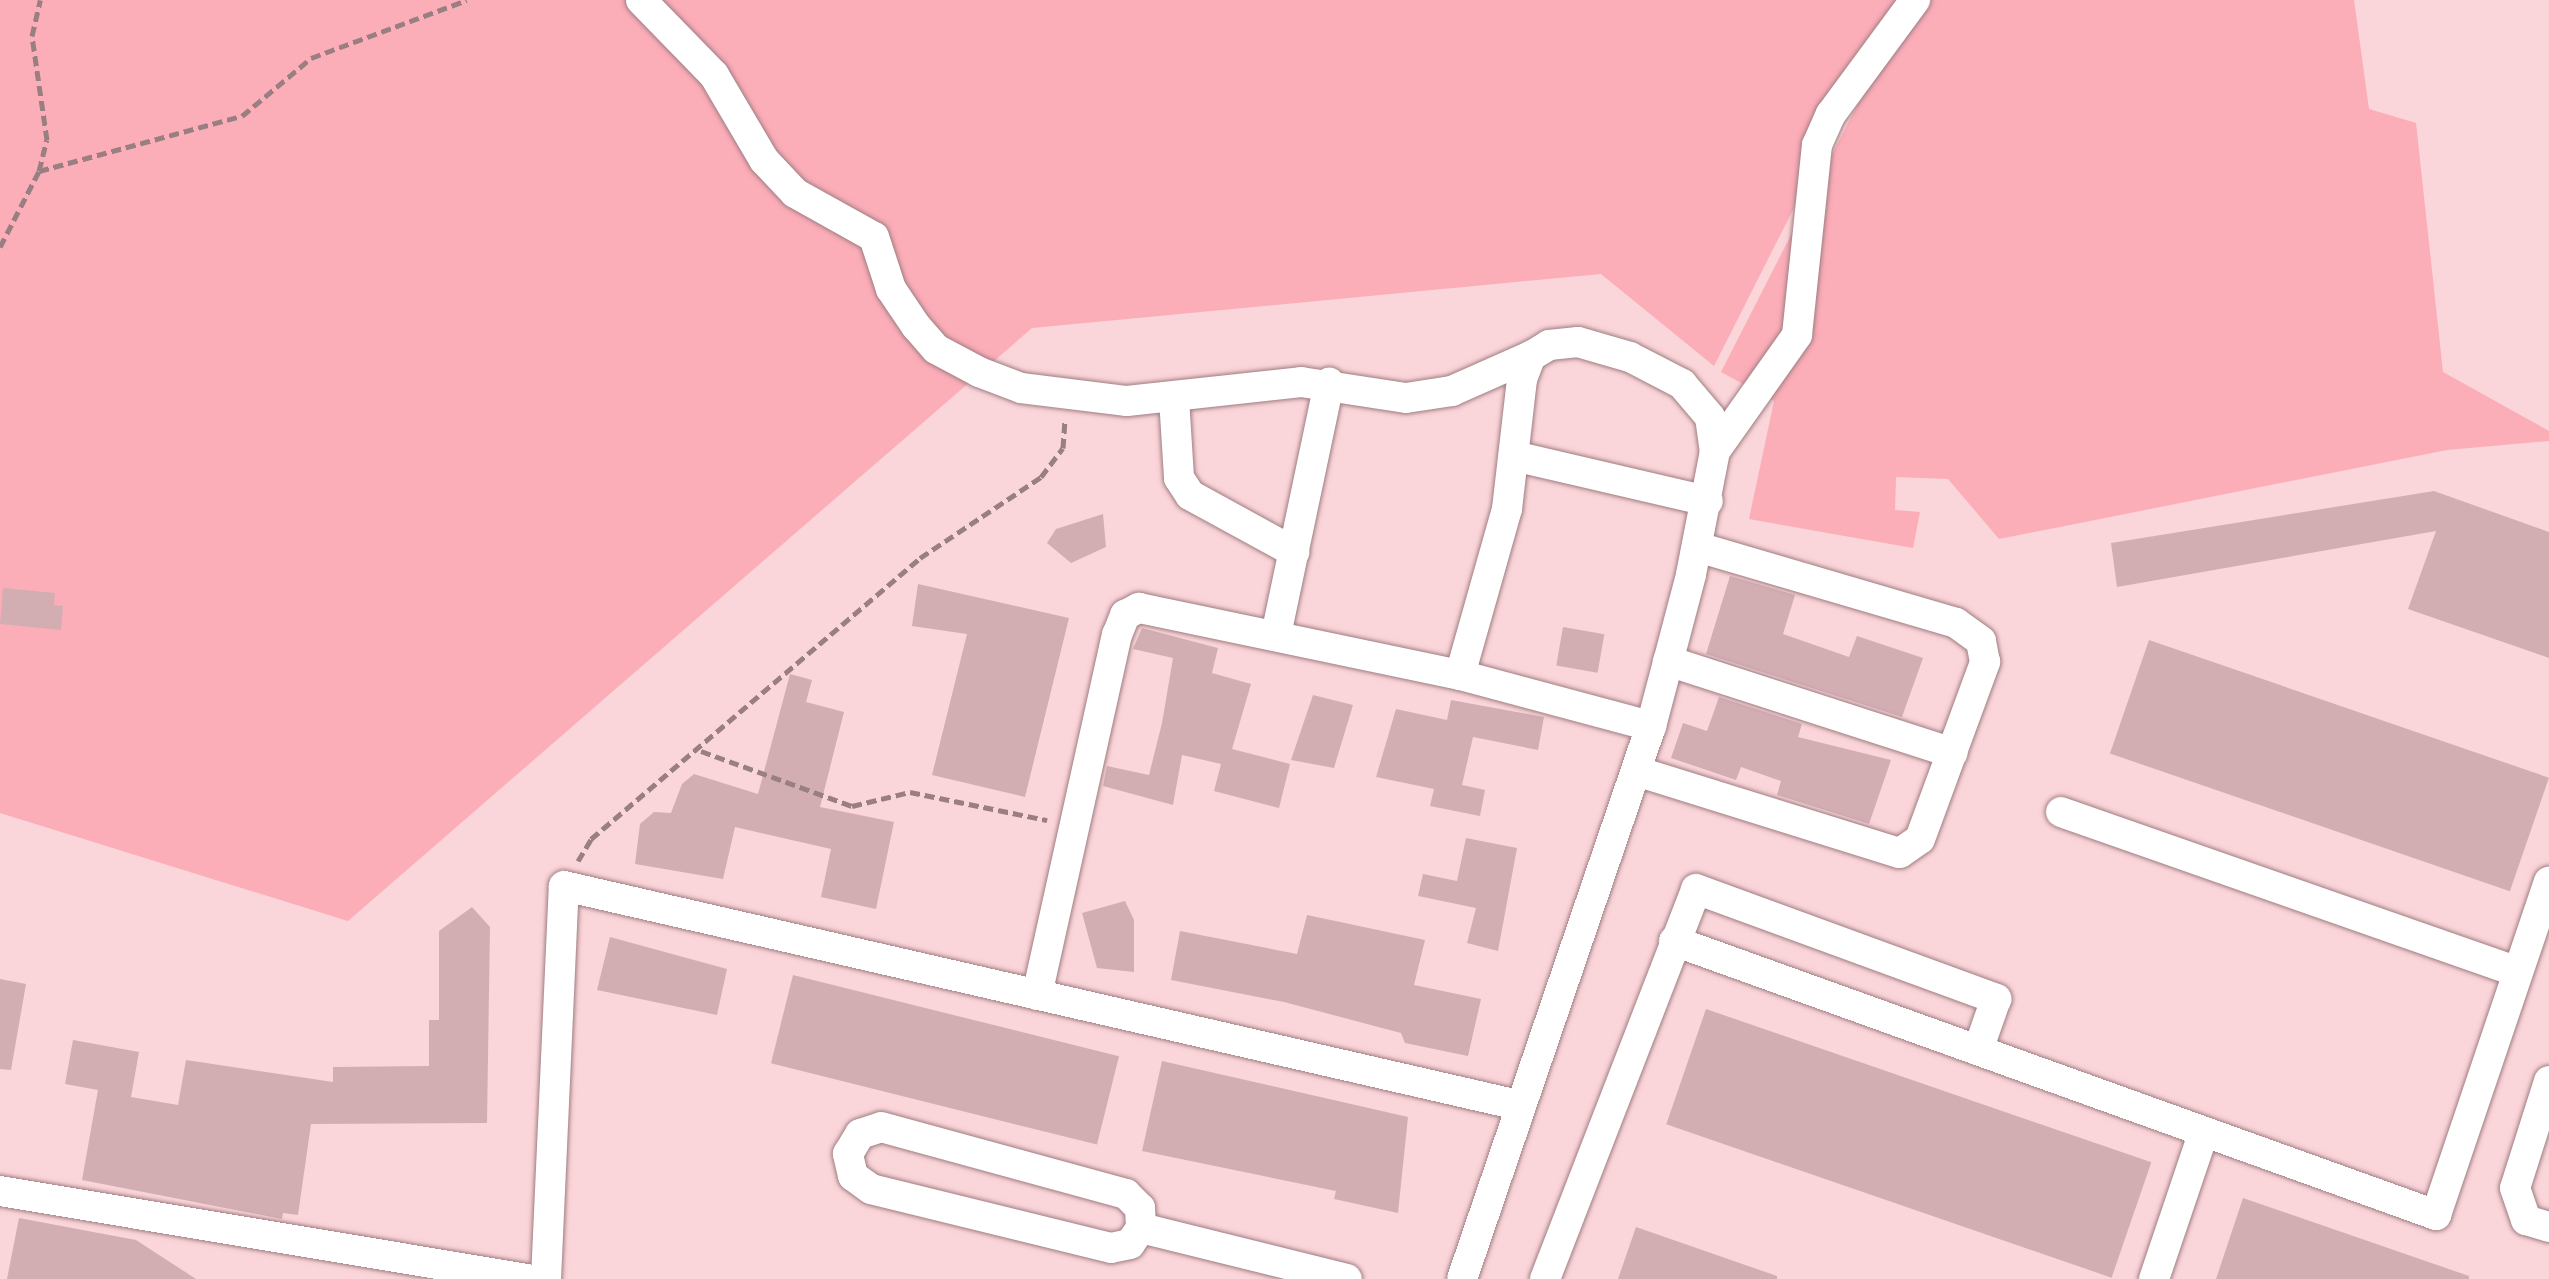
<!DOCTYPE html>
<html>
<head>
<meta charset="utf-8">
<style>
  body { margin:0 }
  #map { position:relative; width:2549px; height:1279px; overflow:hidden; background:#fad5d9; font-family:"Work Sans",sans-serif }
  div>[style] { position:absolute }
  .green>* { inset:0; background:#fbadb8 }
  .building>* { inset:0; background:#d2aeb3; transform-origin:0 0 }
  .path>* { height:5px; margin-top:-2.5px; transform-origin:0; background:repeating-linear-gradient(90deg,#997f82 0 10px,transparent 0 15px) }
  .roads { filter:drop-shadow(0 0 2px #9f7d81) drop-shadow(0 0 2px #9f7d81) }
  .minor>* { height:30px; margin:-15px; padding:0 15px; transform-origin:15px; border-radius:15px; background:#fff }
  span { translate:-50% -50%; white-space:nowrap; text-align:center; line-height:1.15; -webkit-text-stroke:10px #fde6e9; paint-order:stroke }
</style>
</head>
<body>
<div id="map">
  <div class="green">
    <div style="clip-path:polygon(0 0,1899px 0,1714px 366px,1601px 274px,1032px 328px,348px 921px,0 813px)"></div>
    <div style="clip-path:polygon(1911px 0,2354px 0,2369px 109px,2416px 123px,2443px 372px,2549px 431px,2549px 441px,2447px 450px,1999px 539px,1948px 479px,1896px 477px,1895px 510px,1920px 512px,1913px 548px,1749px 519px,1774px 401px,1721px 372px)"></div>
  </div>
  <div class="building">
    <div style="clip-path:polygon(2434px 491px,2549px 532px,2549px 658px,2408px 609px,2436px 531px,2117px 587px,2111px 543px)"></div>
    <div style="clip-path:polygon(1103px 514px,1106px 547px,1071px 563px,1047px 543px,1056px 529px)"></div>
    <div style="clip-path:polygon(1730px 576px,1795px 595px,1783px 634px,1849px 657px,1857px 636px,1923px 658px,1902px 717px,1706px 654px)"></div>
    <div style="clip-path:polygon(918px 584px,1069px 618px,1025px 797px,932px 775px,967px 634px,912px 626px)"></div>
    <div style="clip-path:polygon(3px 588px,55px 593px,54px 605px,63px 606px,61px 630px,0 624px)"></div>
    <div style="left:1563px;top:627px;width:42px;height:39px;rotate:10deg"></div>
    <div style="clip-path:polygon(1142px 628px,1218px 648px,1212px 673px,1251px 684px,1232px 749px,1290px 764px,1279px 808px,1214px 791px,1221px 764px,1182px 755px,1173px 805px,1103px 786px,1107px 766px,1149px 775px,1162px 723px,1173px 658px,1133px 649px)"></div>
    <div style="left:2149px;top:640px;width:423px;height:120px;rotate:19deg"></div>
    <div style="clip-path:polygon(790px 674px,812px 680px,806px 702px,844px 712px,820px 807px,894px 822px,876px 909px,821px 897px,831px 849px,735px 827px,723px 879px,635px 864px,640px 824px,654px 812px,671px 813px,682px 784px,694px 774px,758px 794px)"></div>
    <div style="clip-path:polygon(1313px 695px,1353px 705px,1334px 768px,1291px 760px)"></div>
    <div style="clip-path:polygon(1719px 697px,1802px 724px,1798px 737px,1891px 760px,1869px 824px,1777px 795px,1781px 781px,1741px 767px,1736px 780px,1671px 758px,1683px 723px,1707px 731px)"></div>
    <div style="clip-path:polygon(1451px 700px,1544px 717px,1538px 750px,1473px 737px,1462px 785px,1485px 790px,1480px 816px,1430px 806px,1434px 789px,1376px 777px,1396px 709px,1447px 720px)"></div>
    <div style="clip-path:polygon(1466px 838px,1517px 848px,1498px 951px,1467px 943px,1476px 908px,1418px 896px,1423px 874px,1457px 881px)"></div>
    <div style="clip-path:polygon(1125px 901px,1134px 920px,1134px 972px,1097px 968px,1082px 913px)"></div>
    <div style="clip-path:polygon(472px 907px,490px 927px,487px 1123px,311px 1124px,298px 1215px,283px 1213px,282px 1219px,82px 1180px,98px 1090px,65px 1084px,73px 1040px,139px 1052px,131px 1097px,178px 1105px,186px 1060px,333px 1082px,333px 1067px,429px 1066px,429px 1020px,439px 1020px,439px 931px)"></div>
    <div style="clip-path:polygon(1307px 915px,1425px 940px,1414px 985px,1481px 999px,1468px 1056px,1405px 1043px,1401px 1033px,1284px 1002px,1171px 980px,1180px 931px,1297px 954px)"></div>
    <div style="clip-path:polygon(610px 937px,727px 969px,717px 1015px,597px 990px)"></div>
    <div style="left:793px;top:975px;width:336px;height:91px;rotate:14deg"></div>
    <div style="clip-path:polygon(0 979px,26px 984px,11px 1070px,0 1069px)"></div>
    <div style="left:1706px;top:1009px;width:471px;height:122px;rotate:19deg"></div>
    <div style="clip-path:polygon(1162px 1061px,1408px 1117px,1398px 1213px,1334px 1199px,1336px 1191px,1142px 1151px)"></div>
    <div style="clip-path:polygon(2243px 1198px,2469px 1276px,2469px 1279px,2216px 1279px)"></div>
    <div style="clip-path:polygon(19px 1218px,136px 1240px,196px 1279px,7px 1279px)"></div>
    <div style="clip-path:polygon(1636px 1227px,1777px 1276px,1777px 1279px,1618px 1279px)"></div>
  </div>
  <div class="path">
    <div style="left:39px;top:171px;width:210px;rotate:-15.2deg"></div>
    <div style="left:242px;top:116px;width:90px;rotate:-40deg"></div>
    <div style="left:311px;top:58px;width:166px;rotate:-20.4deg"></div>
    <div style="left:0;top:247px;width:85px;rotate:-62.8deg"></div>
    <div style="left:39px;top:171px;width:32px;rotate:-76deg"></div>
    <div style="left:47px;top:140px;width:105px;rotate:-98.2deg"></div>
    <div style="left:32px;top:36px;width:37px;rotate:-77deg"></div>
    <div style="left:701px;top:751px;width:161px;rotate:20deg"></div>
    <div style="left:852px;top:806px;width:60px;rotate:-13.6deg"></div>
    <div style="left:910px;top:792px;width:140px;rotate:11.6deg"></div>
    <div style="left:578px;top:861px;width:26px;rotate:-59deg"></div>
    <div style="left:591px;top:839px;width:433px;rotate:-40.5deg"></div>
    <div style="left:920px;top:558px;width:146px;rotate:-33.8deg"></div>
    <div style="left:1041px;top:477px;width:36px;rotate:-53deg"></div>
    <div style="left:1063px;top:448px;width:27px;rotate:-86deg"></div>
  </div>
  <div class="roads">
    <div class="minor">
      <div style="left:641px;top:0;width:105px;rotate:45.8deg"></div>
      <div style="left:714px;top:75px;width:99px;rotate:59.5deg"></div>
      <div style="left:764px;top:160px;width:45px;rotate:46.8deg"></div>
      <div style="left:795px;top:193px;width:90px;rotate:29.1deg"></div>
      <div style="left:874px;top:237px;width:55px;rotate:71.9deg"></div>
      <div style="left:891px;top:289px;width:45px;rotate:56deg"></div>
      <div style="left:916px;top:326px;width:30px;rotate:49deg"></div>
      <div style="left:936px;top:349px;width:49px;rotate:28.1deg"></div>
      <div style="left:979px;top:372px;width:45px;rotate:20.9deg"></div>
      <div style="left:1021px;top:388px;width:107px;rotate:7deg"></div>
      <div style="left:1127px;top:401px;width:175px;rotate:-6.2deg"></div>
      <div style="left:1301px;top:382px;width:106px;rotate:8.7deg"></div>
      <div style="left:1406px;top:398px;width:47px;rotate:-8.7deg"></div>
      <div style="left:1452px;top:391px;width:86px;rotate:-23.9deg"></div>
      <div style="left:1174px;top:398px;width:80px;rotate:86.4deg"></div>
      <div style="left:1179px;top:478px;width:20px;rotate:57deg"></div>
      <div style="left:1190px;top:495px;width:119px;rotate:28.7deg"></div>
      <div style="left:1715px;top:451px;width:142px;rotate:-54.7deg"></div>
      <div style="left:1797px;top:335px;width:191px;rotate:-84deg"></div>
      <div style="left:1817px;top:145px;width:34px;rotate:-66deg"></div>
      <div style="left:1831px;top:114px;width:142px;rotate:-53.6deg"></div>
      <div style="left:1514px;top:456px;width:199px;rotate:13.1deg"></div>
      <div style="left:1276px;top:635px;width:258px;rotate:-78.1deg"></div>
      <div style="left:1668px;top:661px;width:299px;rotate:17.9deg"></div>
      <div style="left:1460px;top:675px;width:173px;rotate:-74.2deg"></div>
      <div style="left:1507px;top:509px;width:131px;rotate:-83.4deg"></div>
      <div style="left:1522px;top:379px;width:25px;rotate:-69deg"></div>
      <div style="left:1531px;top:356px;width:21px;rotate:-31deg"></div>
      <div style="left:1549px;top:345px;width:29px;rotate:-6deg"></div>
      <div style="left:1578px;top:342px;width:54px;rotate:16.1deg"></div>
      <div style="left:1630px;top:357px;width:59px;rotate:27.4deg"></div>
      <div style="left:1682px;top:384px;width:43px;rotate:49.7deg"></div>
      <div style="left:1710px;top:417px;width:34px;rotate:82deg"></div>
      <div style="left:1715px;top:451px;width:126px;rotate:101deg"></div>
      <div style="left:1691px;top:575px;width:156px;rotate:104.8deg"></div>
      <div style="left:1651px;top:726px;width:584px;rotate:108.87deg"></div>
      <div style="left:1636px;top:771px;width:276px;rotate:17.3deg"></div>
      <div style="left:1900px;top:853px;width:24px;rotate:-35deg"></div>
      <div style="left:1920px;top:839px;width:189px;rotate:-69.8deg"></div>
      <div style="left:1985px;top:662px;width:21px;rotate:-101deg"></div>
      <div style="left:1981px;top:641px;width:31px;rotate:-144deg"></div>
      <div style="left:1956px;top:623px;width:270px;rotate:-163.6deg"></div>
      <div style="left:2061px;top:812px;width:482px;rotate:19.3deg"></div>
      <div style="left:1674px;top:941px;width:810px;rotate:19.78deg"></div>
      <div style="left:2436px;top:1215px;width:352px;rotate:-71.3deg"></div>
      <div style="left:1037px;top:995px;width:369px;rotate:-77.5deg"></div>
      <div style="left:1117px;top:635px;width:22px;rotate:-68deg"></div>
      <div style="left:1125px;top:615px;width:16px;rotate:-27deg"></div>
      <div style="left:1139px;top:608px;width:328px;rotate:11.8deg"></div>
      <div style="left:1460px;top:675px;width:198px;rotate:15deg"></div>
      <div style="left:2549px;top:1081px;width:112px;rotate:107.6deg"></div>
      <div style="left:2515px;top:1188px;width:34px;rotate:71deg"></div>
      <div style="left:2526px;top:1220px;width:24px;rotate:17deg"></div>
      <div style="left:881px;top:1127px;width:254px;rotate:15.3deg"></div>
      <div style="left:1126px;top:1194px;width:20px;rotate:45deg"></div>
      <div style="left:1140px;top:1208px;width:20px;rotate:87deg"></div>
      <div style="left:1141px;top:1228px;width:19px;rotate:125deg"></div>
      <div style="left:1130px;top:1244px;width:19px;rotate:168deg"></div>
      <div style="left:1111px;top:1248px;width:247px;rotate:-166.2deg"></div>
      <div style="left:871px;top:1189px;width:22px;rotate:-144deg"></div>
      <div style="left:853px;top:1176px;width:23px;rotate:-103deg"></div>
      <div style="left:848px;top:1154px;width:23px;rotate:-59deg"></div>
      <div style="left:860px;top:1134px;width:22px;rotate:-18deg"></div>
      <div style="left:0;top:1191px;width:534px;rotate:9.48deg"></div>
      <div style="left:1141px;top:1228px;width:212px;rotate:13.9deg"></div>
      <div style="left:546px;top:1279px;width:393px;rotate:-87.4deg"></div>
      <div style="left:564px;top:886px;width:979px;rotate:12.93deg"></div>
      <div style="left:1545px;top:1279px;width:418px;rotate:-68.8deg"></div>
      <div style="left:1696px;top:889px;width:320px;rotate:20.1deg"></div>
      <div style="left:1996px;top:999px;width:54px;rotate:109.4deg"></div>
      <div style="left:2154px;top:1279px;width:153px;rotate:-71.3deg"></div>
    </div>
  </div>
</div>
</body>
</html>
